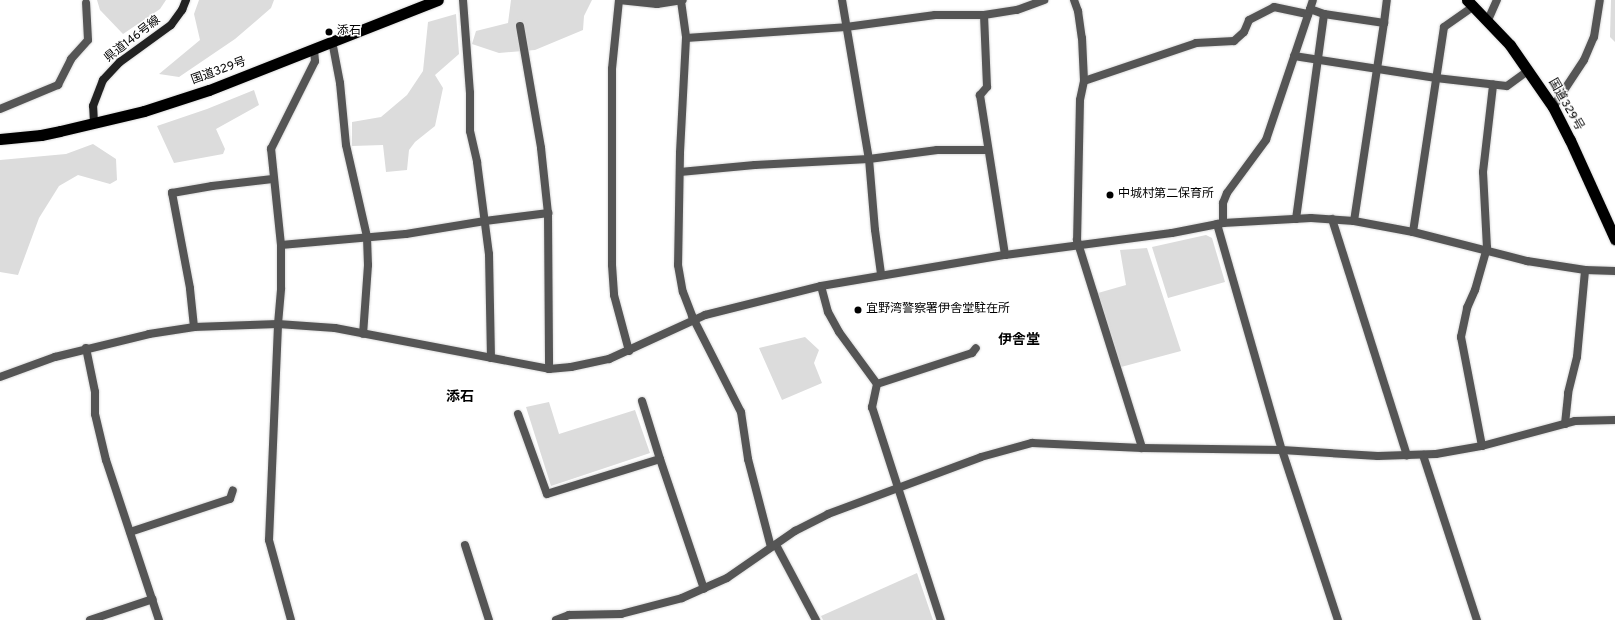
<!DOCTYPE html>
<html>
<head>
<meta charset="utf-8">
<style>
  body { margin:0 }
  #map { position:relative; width:1615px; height:620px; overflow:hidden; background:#fff; font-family:Overpass,"Noto Sans JP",sans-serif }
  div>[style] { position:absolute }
  .green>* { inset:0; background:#dcdcdc }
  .roads { filter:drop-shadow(0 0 1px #dbdbdb) drop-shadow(0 0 1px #dbdbdb) }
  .minor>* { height:8px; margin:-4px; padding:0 4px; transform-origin:4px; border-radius:4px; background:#555 }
  .tertiary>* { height:8px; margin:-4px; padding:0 4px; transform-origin:4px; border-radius:4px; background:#555 }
  .secondary>* { height:8px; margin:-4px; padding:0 4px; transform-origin:4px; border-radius:4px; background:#222 }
  .trunk>* { height:11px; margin:-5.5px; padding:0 5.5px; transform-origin:5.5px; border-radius:5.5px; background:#000 }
  .dots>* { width:11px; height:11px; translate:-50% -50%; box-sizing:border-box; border:2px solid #fff; border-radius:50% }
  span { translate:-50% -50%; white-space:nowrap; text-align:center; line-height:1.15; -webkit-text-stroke:3px #fff; paint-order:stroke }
  .poi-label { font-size:12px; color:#000 }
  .left { translate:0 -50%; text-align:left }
  .street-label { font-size:12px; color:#000 }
  .quarter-label { font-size:14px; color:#000; font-weight:700 }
</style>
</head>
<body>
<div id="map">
  <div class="green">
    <div style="clip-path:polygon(97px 0,166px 0,160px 9px,123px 34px,100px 10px)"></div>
    <div style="clip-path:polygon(199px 0,274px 0,271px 8px,235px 39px,179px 77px,159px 74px,200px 40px,194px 14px)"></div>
    <div style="clip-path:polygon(511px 0,592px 0,584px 16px,583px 30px,535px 50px,499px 53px,472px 44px,476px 31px,508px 23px)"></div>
    <div style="clip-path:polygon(1611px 0,1615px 0,1615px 42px,1610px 37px)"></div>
    <div style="clip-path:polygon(456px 14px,459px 54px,435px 75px,443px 88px,435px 126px,415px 142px,409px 150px,407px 170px,386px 172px,383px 145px,352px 146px,352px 122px,381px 117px,407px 95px,423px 71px,428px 22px)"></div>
    <div style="clip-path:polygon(254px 90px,259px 105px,216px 129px,225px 149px,223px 154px,174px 163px,157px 126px,207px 109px)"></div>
    <div style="clip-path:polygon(93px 144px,116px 159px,117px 180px,110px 184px,78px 175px,59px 186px,39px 218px,18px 275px,0 272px,0 160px,66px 154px)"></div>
    <div style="clip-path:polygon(1206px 235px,1212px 238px,1225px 282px,1168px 298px,1152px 247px)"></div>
    <div style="clip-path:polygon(1147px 248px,1181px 351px,1121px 367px,1098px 293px,1126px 285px,1120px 250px)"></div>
    <div style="clip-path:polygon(805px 337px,819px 350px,814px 363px,822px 383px,782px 400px,759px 348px)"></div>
    <div style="clip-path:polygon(549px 402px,559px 434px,635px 410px,650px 453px,551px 486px,526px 407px)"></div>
    <div style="clip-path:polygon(917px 573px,933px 620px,823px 620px,821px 616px)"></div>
  </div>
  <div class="roads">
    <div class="minor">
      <div style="left:463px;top:0;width:93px;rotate:85.7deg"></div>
      <div style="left:470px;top:93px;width:38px;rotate:90deg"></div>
      <div style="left:470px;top:131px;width:32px;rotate:77deg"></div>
      <div style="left:477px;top:162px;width:93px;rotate:82.6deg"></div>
      <div style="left:489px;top:254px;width:104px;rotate:88.9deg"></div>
      <div style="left:619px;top:0;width:69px;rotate:95.8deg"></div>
      <div style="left:612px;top:69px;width:196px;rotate:90deg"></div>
      <div style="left:612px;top:265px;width:30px;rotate:86deg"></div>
      <div style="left:614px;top:295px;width:58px;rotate:75deg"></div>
      <div style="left:619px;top:0;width:38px;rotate:6deg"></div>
      <div style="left:657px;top:4px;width:26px;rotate:-9deg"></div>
      <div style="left:842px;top:0;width:161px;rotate:80.4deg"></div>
      <div style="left:869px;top:159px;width:71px;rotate:85.2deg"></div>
      <div style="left:875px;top:230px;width:44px;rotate:82.2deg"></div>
      <div style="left:1074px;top:0;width:12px;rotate:70deg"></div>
      <div style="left:1078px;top:11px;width:27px;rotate:82deg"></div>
      <div style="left:1082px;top:38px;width:43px;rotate:87.3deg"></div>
      <div style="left:1084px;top:81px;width:19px;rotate:102deg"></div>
      <div style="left:1080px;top:100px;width:140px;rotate:91.2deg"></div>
      <div style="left:1077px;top:240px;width:218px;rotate:72.6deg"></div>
      <div style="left:681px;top:1px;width:37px;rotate:82deg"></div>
      <div style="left:686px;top:38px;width:115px;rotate:93deg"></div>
      <div style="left:680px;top:153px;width:112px;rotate:91deg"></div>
      <div style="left:678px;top:265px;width:27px;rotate:80deg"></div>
      <div style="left:683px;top:292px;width:26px;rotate:69deg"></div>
      <div style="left:692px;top:316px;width:108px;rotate:63deg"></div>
      <div style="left:741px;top:412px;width:48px;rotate:81.5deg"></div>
      <div style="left:748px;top:459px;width:91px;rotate:75.4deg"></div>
      <div style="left:984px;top:15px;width:72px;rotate:87.6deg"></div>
      <div style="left:987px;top:87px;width:11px;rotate:131deg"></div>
      <div style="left:980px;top:95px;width:162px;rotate:81.1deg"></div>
      <div style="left:1488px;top:20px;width:22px;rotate:-66deg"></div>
      <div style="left:520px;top:26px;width:124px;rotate:80.2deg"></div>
      <div style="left:541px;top:148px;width:65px;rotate:83.9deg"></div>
      <div style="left:548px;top:213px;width:156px;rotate:89.6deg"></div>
      <div style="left:686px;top:38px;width:160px;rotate:-3.9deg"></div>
      <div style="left:846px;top:27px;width:90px;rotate:-7.7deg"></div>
      <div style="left:935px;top:15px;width:49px"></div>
      <div style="left:984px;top:15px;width:33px;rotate:-9deg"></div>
      <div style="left:1017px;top:10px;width:29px;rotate:-20deg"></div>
      <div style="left:332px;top:41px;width:43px;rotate:79.2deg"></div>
      <div style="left:340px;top:83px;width:62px;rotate:84.5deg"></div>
      <div style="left:346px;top:145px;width:94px;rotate:77.1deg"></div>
      <div style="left:367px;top:237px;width:28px;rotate:88deg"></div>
      <div style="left:368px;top:265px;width:69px;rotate:94.1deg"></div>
      <div style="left:1294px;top:56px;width:144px;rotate:8.8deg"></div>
      <div style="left:1436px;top:78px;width:71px;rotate:6.4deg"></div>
      <div style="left:1507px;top:86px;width:27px;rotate:-36deg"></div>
      <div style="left:1084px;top:81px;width:118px;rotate:-18.7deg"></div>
      <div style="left:1196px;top:43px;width:38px;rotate:-3deg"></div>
      <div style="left:1234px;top:41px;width:13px;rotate:-42deg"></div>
      <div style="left:1244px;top:32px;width:13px;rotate:-67deg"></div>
      <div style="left:1249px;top:20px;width:28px;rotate:-27deg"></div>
      <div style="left:1274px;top:7px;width:35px;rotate:12deg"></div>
      <div style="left:1553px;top:107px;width:56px;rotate:-56.6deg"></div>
      <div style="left:1584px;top:60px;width:25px;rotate:-67deg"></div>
      <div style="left:1594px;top:37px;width:37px;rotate:-81deg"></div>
      <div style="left:0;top:109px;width:63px;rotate:-22.5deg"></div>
      <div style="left:58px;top:85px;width:29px;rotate:-63deg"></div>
      <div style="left:71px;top:59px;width:25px;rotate:-48deg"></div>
      <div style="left:88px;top:40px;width:37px;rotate:-93deg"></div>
      <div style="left:680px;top:172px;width:75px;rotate:-5.3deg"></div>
      <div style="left:755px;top:165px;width:114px;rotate:-3deg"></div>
      <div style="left:869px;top:159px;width:69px;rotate:-7.5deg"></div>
      <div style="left:937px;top:150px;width:51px"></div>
      <div style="left:1296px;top:219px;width:207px;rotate:-82.2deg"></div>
      <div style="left:1354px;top:221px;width:200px;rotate:-81.4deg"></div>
      <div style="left:1223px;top:223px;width:20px;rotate:-90deg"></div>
      <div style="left:1223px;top:203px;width:11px;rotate:-68deg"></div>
      <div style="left:1227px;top:193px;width:66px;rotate:-53.7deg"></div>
      <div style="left:1266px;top:140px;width:138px;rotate:-71.4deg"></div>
      <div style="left:1310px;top:9px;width:15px;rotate:20deg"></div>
      <div style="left:1324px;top:14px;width:61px;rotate:8.5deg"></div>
      <div style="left:1384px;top:23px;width:23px;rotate:-83deg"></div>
      <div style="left:1217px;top:224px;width:235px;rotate:74deg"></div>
      <div style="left:1282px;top:450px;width:179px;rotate:71.8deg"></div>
      <div style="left:1413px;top:232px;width:207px;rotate:-81.4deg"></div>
      <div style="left:1444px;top:27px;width:37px;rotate:-35deg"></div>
      <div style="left:281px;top:245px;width:125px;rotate:-5deg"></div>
      <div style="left:406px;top:234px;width:80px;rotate:-9.3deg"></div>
      <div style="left:485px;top:221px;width:64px;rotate:-7.2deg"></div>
      <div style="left:194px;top:327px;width:39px;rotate:-96deg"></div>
      <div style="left:190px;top:288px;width:97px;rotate:-100.7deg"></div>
      <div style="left:172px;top:193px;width:41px;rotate:-9.9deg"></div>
      <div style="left:212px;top:186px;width:61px;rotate:-6.5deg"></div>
      <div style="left:130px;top:532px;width:105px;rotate:-18.3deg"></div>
      <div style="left:230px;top:499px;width:9px;rotate:-72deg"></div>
      <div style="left:776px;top:545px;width:85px;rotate:61.9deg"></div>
      <div style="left:291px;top:620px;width:83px;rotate:-105.4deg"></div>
      <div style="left:269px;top:540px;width:216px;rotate:-87.6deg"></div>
      <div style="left:278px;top:324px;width:36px;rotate:-85deg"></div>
      <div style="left:281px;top:288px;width:43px;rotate:-90deg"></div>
      <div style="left:281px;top:245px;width:97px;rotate:-95.9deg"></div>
      <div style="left:271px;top:149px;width:98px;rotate:-63.4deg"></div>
      <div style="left:315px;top:61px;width:12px;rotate:-95deg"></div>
    </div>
    <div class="tertiary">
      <div style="left:1310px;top:9px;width:9px;rotate:-72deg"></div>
      <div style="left:1332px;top:219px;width:248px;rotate:72.4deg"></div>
      <div style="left:821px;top:286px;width:27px;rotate:75deg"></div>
      <div style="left:828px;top:312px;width:23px;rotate:61deg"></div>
      <div style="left:839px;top:332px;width:64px;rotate:53.8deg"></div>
      <div style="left:877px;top:384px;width:24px;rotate:102deg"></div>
      <div style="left:872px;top:407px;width:224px;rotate:72.1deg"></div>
      <div style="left:86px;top:348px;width:45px;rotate:78.4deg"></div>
      <div style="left:95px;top:392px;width:22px;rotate:90deg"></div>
      <div style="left:95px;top:414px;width:47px;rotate:76.6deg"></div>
      <div style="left:106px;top:460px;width:169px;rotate:71.7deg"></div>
      <div style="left:0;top:377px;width:59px;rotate:-20deg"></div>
      <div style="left:55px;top:357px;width:97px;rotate:-13.7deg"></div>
      <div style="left:149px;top:334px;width:46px;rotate:-8.8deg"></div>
      <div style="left:194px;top:327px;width:84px;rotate:-2deg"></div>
      <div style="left:278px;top:324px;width:57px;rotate:4deg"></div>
      <div style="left:335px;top:328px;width:218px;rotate:10.8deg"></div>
      <div style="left:549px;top:369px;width:22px;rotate:-5deg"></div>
      <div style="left:571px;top:367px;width:39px;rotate:-12deg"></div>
      <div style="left:609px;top:359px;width:106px;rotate:-24.6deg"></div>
      <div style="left:705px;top:315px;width:120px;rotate:-14deg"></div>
      <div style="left:821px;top:286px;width:187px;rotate:-9.6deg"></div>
      <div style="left:1005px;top:255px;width:168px;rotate:-7.5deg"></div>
      <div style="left:1172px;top:233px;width:52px;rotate:-11.1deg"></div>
      <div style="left:1223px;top:223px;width:88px;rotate:-3.3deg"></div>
      <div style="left:1311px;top:218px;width:43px;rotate:4deg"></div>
      <div style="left:1354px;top:221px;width:60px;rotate:10.6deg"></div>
      <div style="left:1413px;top:232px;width:118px;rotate:14.3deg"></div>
      <div style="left:1527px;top:261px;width:59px;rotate:8.8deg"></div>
      <div style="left:1585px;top:270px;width:30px;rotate:2deg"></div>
      <div style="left:877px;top:384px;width:100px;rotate:-18.1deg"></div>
      <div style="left:972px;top:353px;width:6px;rotate:-51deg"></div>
      <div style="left:642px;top:401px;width:61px;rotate:72.8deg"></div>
      <div style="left:660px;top:459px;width:137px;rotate:71.3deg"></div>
      <div style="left:518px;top:414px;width:85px;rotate:70.1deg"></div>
      <div style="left:547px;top:494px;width:118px;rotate:-17.2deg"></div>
      <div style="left:1565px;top:424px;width:31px;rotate:-84deg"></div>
      <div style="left:1568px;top:393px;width:37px;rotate:-76deg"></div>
      <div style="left:1577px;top:357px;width:87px;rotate:-84.7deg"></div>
      <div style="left:1482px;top:446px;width:111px;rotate:-100.9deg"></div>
      <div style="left:1461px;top:337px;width:30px;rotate:-78deg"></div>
      <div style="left:1467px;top:308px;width:20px;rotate:-66deg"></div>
      <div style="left:1475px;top:290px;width:44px;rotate:-74.1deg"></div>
      <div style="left:1487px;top:248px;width:76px;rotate:-93deg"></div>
      <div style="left:1483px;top:172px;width:88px;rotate:-83.4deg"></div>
      <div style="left:1423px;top:455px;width:174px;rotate:71.9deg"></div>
      <div style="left:465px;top:545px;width:79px;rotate:72.3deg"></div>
      <div style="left:90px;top:620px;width:66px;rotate:-18.4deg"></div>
      <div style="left:556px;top:620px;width:14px;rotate:-21deg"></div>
      <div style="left:569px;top:615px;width:52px;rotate:-1.1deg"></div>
      <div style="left:621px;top:614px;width:63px;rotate:-14.7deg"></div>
      <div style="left:682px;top:598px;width:49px;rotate:-24deg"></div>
      <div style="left:727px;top:578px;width:83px;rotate:-34.7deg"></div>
      <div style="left:795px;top:531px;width:37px;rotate:-27deg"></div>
      <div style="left:828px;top:514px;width:163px;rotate:-20.4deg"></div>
      <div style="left:981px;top:457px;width:53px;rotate:-15.4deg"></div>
      <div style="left:1032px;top:443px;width:110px;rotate:2.6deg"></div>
      <div style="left:1142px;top:448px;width:140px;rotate:0.8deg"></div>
      <div style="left:1282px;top:450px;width:96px;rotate:3.6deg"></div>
      <div style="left:1378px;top:456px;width:58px;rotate:-2deg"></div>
      <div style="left:1436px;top:454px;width:47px;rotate:-9.9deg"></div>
      <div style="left:1482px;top:446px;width:96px;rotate:-15deg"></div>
      <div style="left:1575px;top:421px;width:40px;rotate:-1.4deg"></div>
    </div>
    <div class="secondary">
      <div style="left:94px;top:123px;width:17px;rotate:-93deg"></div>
      <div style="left:93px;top:106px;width:28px;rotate:-69deg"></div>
      <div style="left:103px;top:80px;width:25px;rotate:-47deg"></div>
      <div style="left:120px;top:62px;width:63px;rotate:-36deg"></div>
      <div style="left:171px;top:25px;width:19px;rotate:-54deg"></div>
      <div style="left:182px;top:10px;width:11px;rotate:-68deg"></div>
    </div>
    <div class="trunk">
      <div style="left:1467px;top:0;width:62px;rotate:46.3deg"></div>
      <div style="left:1510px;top:45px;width:75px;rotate:55.3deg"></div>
      <div style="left:1553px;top:107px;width:37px;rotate:63deg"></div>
      <div style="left:1570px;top:140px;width:109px;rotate:65.6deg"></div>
      <div style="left:0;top:139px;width:41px;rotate:-5.6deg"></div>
      <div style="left:41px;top:135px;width:19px;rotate:-12deg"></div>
      <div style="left:60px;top:131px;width:86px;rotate:-13.4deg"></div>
      <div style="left:144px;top:111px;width:68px;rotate:-17.9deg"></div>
      <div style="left:209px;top:90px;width:246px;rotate:-21.5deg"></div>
    </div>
  </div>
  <div class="dots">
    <div style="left:329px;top:32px;background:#000"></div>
    <div style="left:1110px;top:195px;background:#000"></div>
    <div style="left:858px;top:310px;background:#000"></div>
  </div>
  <div class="poi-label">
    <span class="left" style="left:337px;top:32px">添石</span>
    <span class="left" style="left:1118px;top:195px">中城村第二保育所</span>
    <span class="left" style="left:866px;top:310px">宜野湾警察署伊舎堂駐在所</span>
  </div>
  <div class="street-label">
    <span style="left:133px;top:40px;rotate:-38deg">県道146号線</span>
    <span style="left:219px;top:72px;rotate:-20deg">国道329号</span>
    <span style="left:1565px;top:105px;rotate:60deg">国道329号</span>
  </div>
  <div class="quarter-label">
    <span style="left:1019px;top:341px">伊舎堂</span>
    <span style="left:460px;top:398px">添石</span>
  </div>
</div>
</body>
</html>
